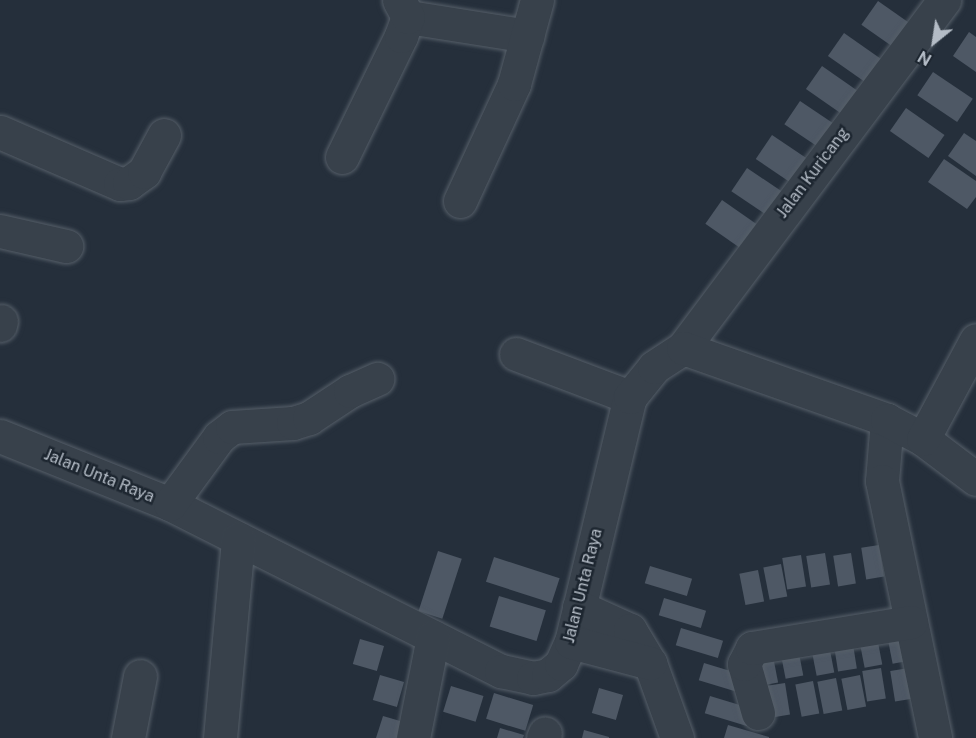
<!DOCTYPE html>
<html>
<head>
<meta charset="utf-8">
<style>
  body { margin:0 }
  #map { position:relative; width:976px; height:738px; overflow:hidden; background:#252f3b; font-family:"Public Sans",sans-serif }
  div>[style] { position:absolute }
  .building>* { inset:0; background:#4e5865; transform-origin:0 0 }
  .roads { filter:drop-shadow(0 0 2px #565f69) drop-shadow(0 0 2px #565f69) }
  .minor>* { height:33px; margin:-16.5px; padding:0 16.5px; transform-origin:16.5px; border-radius:16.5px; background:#38414b }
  span { translate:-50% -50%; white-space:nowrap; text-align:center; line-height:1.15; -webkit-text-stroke:5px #1d2630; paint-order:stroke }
  .street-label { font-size:16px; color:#b4bcc6 }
  .north { position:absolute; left:904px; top:12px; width:60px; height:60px; -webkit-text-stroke:4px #1d2630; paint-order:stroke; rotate:210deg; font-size:16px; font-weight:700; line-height:24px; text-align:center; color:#b4bcc6 }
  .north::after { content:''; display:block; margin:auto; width:21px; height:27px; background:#b4bcc6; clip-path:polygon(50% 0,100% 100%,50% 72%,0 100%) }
</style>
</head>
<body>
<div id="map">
  <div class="building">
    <div style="left:878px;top:1px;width:47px;height:29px;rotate:35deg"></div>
    <div style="clip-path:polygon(969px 32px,976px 37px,976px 72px,953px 56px)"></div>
    <div style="left:844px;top:33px;width:47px;height:28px;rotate:35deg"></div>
    <div style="left:822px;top:66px;width:49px;height:28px;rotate:35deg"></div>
    <div style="left:933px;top:72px;width:48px;height:28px;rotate:34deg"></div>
    <div style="left:800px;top:101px;width:48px;height:28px;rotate:34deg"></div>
    <div style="left:906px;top:108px;width:47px;height:28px;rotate:35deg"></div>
    <div style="clip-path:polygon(964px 133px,976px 141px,976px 176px,948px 156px)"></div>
    <div style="left:772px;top:135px;width:48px;height:29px;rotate:34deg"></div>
    <div style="clip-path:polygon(944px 159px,976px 181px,976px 197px,967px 209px,928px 182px)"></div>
    <div style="left:747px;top:168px;width:48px;height:28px;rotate:34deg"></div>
    <div style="left:722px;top:200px;width:49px;height:29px;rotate:35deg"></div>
    <div style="left:879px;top:545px;width:32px;height:18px;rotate:81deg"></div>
    <div style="left:438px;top:551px;width:25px;height:63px;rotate:18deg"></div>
    <div style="left:825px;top:553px;width:32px;height:19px;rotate:81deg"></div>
    <div style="left:851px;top:553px;width:31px;height:18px;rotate:81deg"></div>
    <div style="left:801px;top:555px;width:32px;height:19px;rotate:81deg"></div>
    <div style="left:494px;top:557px;width:69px;height:26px;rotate:18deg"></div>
    <div style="left:781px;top:564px;width:33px;height:18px;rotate:79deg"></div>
    <div style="left:650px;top:566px;width:44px;height:18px;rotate:17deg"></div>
    <div style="left:758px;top:570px;width:32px;height:19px;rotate:79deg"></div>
    <div style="left:499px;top:596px;width:49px;height:32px;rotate:17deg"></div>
    <div style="left:664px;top:598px;width:44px;height:18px;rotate:17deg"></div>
    <div style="left:681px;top:628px;width:44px;height:18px;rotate:17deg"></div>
    <div style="left:904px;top:628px;width:33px;height:18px;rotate:79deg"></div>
    <div style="left:876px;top:632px;width:33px;height:18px;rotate:79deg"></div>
    <div style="left:852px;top:638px;width:31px;height:19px;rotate:81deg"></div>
    <div style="left:360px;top:639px;width:25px;height:26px;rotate:16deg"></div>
    <div style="left:828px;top:640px;width:33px;height:18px;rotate:79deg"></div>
    <div style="left:797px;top:643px;width:33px;height:18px;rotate:79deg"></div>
    <div style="left:772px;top:651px;width:32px;height:18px;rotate:79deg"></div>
    <div style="left:704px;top:663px;width:44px;height:18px;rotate:17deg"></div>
    <div style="left:881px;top:668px;width:31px;height:19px;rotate:81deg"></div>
    <div style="left:909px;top:668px;width:31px;height:19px;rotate:81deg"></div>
    <div style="left:380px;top:675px;width:25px;height:26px;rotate:16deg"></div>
    <div style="left:860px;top:675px;width:32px;height:19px;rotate:79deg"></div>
    <div style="left:836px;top:678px;width:33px;height:19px;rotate:79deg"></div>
    <div style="left:813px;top:681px;width:33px;height:18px;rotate:79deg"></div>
    <div style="left:785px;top:683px;width:32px;height:18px;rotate:81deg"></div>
    <div style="left:451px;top:686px;width:34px;height:27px;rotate:17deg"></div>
    <div style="left:599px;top:688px;width:25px;height:26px;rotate:16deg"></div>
    <div style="left:494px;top:693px;width:41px;height:27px;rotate:17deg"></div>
    <div style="left:710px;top:696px;width:44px;height:18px;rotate:17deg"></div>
    <div style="clip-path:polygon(383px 716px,407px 723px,403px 738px,376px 738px)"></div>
    <div style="clip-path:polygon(728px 725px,769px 737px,769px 738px,724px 738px)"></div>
    <div style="clip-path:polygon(500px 728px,524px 735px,523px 738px,497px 738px)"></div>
    <div style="clip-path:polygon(584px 730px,609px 737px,609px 738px,582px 738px)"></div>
  </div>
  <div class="roads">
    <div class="minor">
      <div style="left:408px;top:17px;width:121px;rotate:9deg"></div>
      <div style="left:0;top:132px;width:131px;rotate:23.4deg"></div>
      <div style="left:120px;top:184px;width:9px;rotate:-6deg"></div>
      <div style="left:129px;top:183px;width:19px;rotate:-36deg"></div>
      <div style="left:144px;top:172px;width:42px;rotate:-61.6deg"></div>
      <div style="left:342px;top:157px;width:135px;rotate:-64deg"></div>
      <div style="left:401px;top:36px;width:20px;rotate:-70deg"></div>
      <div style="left:408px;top:17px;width:19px;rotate:-118deg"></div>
      <div style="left:460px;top:201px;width:129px;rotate:-65.2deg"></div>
      <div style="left:514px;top:84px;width:87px;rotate:-74.7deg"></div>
      <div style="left:0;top:231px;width:68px;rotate:12.8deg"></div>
      <div style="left:0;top:325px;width:4px;rotate:-76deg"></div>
      <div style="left:683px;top:348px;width:435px;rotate:-53.1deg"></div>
      <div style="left:516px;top:354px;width:122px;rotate:20.7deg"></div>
      <div style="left:887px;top:420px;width:61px;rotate:94.7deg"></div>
      <div style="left:882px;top:481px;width:262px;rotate:78.3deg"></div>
      <div style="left:0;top:436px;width:183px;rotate:21.8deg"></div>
      <div style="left:170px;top:504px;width:371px;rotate:26.8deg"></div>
      <div style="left:501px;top:671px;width:33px;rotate:12deg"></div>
      <div style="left:533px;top:678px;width:15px;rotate:-11deg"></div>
      <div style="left:548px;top:675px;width:17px;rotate:-40deg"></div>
      <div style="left:561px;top:664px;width:24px;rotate:-66deg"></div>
      <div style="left:571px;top:642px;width:252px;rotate:-76.5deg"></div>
      <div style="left:630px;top:397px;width:38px;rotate:-51deg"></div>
      <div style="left:654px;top:367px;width:35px;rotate:-33deg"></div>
      <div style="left:683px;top:348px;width:216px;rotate:19.4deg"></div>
      <div style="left:887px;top:420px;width:41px;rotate:27.8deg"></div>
      <div style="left:923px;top:439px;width:66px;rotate:37deg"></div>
      <div style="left:923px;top:439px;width:112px;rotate:-61.8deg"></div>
      <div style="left:170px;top:504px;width:83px;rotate:-53.8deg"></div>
      <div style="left:219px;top:437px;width:16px;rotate:-38deg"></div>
      <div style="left:232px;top:427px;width:61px;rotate:-3.8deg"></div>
      <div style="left:293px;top:423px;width:17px;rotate:-17deg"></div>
      <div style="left:309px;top:418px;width:49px;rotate:-33.4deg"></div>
      <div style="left:350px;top:391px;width:30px;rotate:-24deg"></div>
      <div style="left:579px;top:607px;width:56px;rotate:24.3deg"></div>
      <div style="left:630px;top:630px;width:39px;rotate:59deg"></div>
      <div style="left:650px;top:663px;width:80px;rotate:70.2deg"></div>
      <div style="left:571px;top:642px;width:82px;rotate:14.9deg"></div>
      <div style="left:758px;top:713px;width:51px;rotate:-105.9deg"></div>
      <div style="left:744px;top:664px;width:18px;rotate:-63deg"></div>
      <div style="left:752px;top:648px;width:161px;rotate:-9.3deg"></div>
      <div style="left:128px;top:738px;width:63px;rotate:-79deg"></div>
      <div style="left:220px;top:738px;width:200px;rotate:-84.8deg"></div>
      <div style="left:413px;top:738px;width:103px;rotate:-78.8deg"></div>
      <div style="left:543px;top:738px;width:5px;rotate:-68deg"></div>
    </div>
  </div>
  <div class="street-label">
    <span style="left:813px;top:173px;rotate:-53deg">Jalan Kuricang</span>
    <span style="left:99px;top:476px;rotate:22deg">Jalan Unta Raya</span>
    <span style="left:583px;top:586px;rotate:-76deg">Jalan Unta Raya</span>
  </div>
  <div class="north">N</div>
</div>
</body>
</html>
